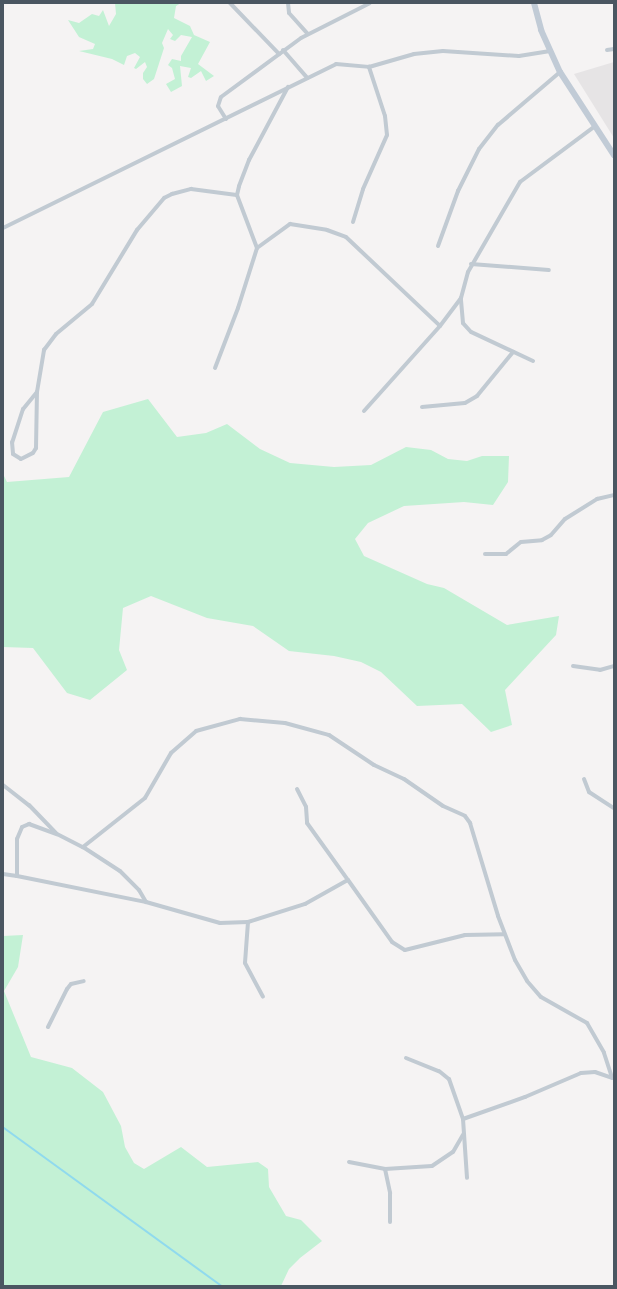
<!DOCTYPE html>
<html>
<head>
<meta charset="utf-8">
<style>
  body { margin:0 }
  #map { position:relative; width:617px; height:1289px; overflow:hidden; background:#f5f3f3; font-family:Lato,sans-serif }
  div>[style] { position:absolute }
  .education>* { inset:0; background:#e6e4e5 }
  .green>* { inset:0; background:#c3f1d5 }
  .stream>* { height:1.5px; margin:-0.75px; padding:0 0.75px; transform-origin:0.75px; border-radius:0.75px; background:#90daee }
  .street>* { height:4px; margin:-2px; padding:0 2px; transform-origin:2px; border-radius:2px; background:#c1cad2 }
  .secondary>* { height:6px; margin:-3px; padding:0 3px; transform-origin:3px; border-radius:3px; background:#c1cbd6 }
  span { translate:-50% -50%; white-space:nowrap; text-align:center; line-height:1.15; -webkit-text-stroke:3.5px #fff; paint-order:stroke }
  .frame { position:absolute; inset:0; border:4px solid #4a5661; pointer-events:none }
</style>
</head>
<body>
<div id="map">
  <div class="education">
    <div style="clip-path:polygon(614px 62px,614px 138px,574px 74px)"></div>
  </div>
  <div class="green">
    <div style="clip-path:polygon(115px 3px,181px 3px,176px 6px,174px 18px,190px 26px,194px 35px,210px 42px,198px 64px,214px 76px,206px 81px,201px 71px,191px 78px,188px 77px,191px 68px,180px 66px,182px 86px,171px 92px,166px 84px,175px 79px,172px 68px,168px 65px,172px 59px,181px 61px,181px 56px,192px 37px,181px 35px,175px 41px,170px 39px,173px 35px,168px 29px,162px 43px,164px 48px,154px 79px,147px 84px,143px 79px,143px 73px,147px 67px,145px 62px,136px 69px,134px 68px,140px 57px,135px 53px,127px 56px,124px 65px,112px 59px,79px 51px,93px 49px,95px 44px,79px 37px,68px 20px,79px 23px,92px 14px,99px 16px,103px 10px,109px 26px,116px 14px)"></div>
    <div style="clip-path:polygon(148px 399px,177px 437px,206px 433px,227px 424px,260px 449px,290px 463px,334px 467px,371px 465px,406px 447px,431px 450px,448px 459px,467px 461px,482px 456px,509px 456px,508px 482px,493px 505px,464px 502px,404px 506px,368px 523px,355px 539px,364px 556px,427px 584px,444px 588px,507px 625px,559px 616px,556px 635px,505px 690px,512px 725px,491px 732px,462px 704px,417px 706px,381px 672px,361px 662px,334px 656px,289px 651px,253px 626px,207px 618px,151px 596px,123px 608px,119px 650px,127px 670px,90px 700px,67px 693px,33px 648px,3px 647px,3px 474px,7px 482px,69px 477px,103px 412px)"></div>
    <div style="clip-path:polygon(23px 935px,18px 967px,4px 991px,31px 1057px,72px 1068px,103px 1092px,121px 1126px,125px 1147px,134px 1163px,144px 1169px,181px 1147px,207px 1167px,258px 1162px,268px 1169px,269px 1187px,286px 1216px,301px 1220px,322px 1241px,300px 1258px,289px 1269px,281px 1286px,3px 1286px,3px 936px)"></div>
  </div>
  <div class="stream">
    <div style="left:3px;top:1127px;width:271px;rotate:36deg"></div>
  </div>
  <div class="street">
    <div style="left:230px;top:3px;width:71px;rotate:46.1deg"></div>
    <div style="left:288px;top:3px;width:10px;rotate:84deg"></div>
    <div style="left:289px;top:13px;width:28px;rotate:48deg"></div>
    <div style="left:283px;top:50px;width:37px;rotate:49deg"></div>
    <div style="left:607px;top:50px;width:7px;rotate:-8deg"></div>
    <div style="left:226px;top:119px;width:15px;rotate:-122deg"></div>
    <div style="left:218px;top:106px;width:9px;rotate:-72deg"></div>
    <div style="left:221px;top:97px;width:99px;rotate:-36.4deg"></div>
    <div style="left:301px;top:38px;width:77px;rotate:-26.9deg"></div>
    <div style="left:353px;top:222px;width:34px;rotate:-73deg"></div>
    <div style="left:363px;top:189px;width:59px;rotate:-66deg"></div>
    <div style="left:387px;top:135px;width:19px;rotate:-96deg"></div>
    <div style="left:385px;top:116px;width:52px;rotate:-108.1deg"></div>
    <div style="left:3px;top:228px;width:371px;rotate:-26.2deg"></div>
    <div style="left:336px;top:64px;width:33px;rotate:5deg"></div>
    <div style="left:369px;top:67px;width:47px;rotate:-16.1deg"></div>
    <div style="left:414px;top:54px;width:29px;rotate:-6deg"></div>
    <div style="left:443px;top:51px;width:76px;rotate:3.8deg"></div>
    <div style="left:519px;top:56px;width:30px;rotate:-9deg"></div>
    <div style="left:438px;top:246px;width:59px;rotate:-70deg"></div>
    <div style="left:458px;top:191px;width:47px;rotate:-63.4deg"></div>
    <div style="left:479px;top:149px;width:31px;rotate:-52deg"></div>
    <div style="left:498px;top:125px;width:82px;rotate:-40.5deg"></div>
    <div style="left:257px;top:248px;width:57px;rotate:-110.7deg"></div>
    <div style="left:237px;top:195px;width:9px;rotate:-77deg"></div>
    <div style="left:239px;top:186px;width:28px;rotate:-69deg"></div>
    <div style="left:249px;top:160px;width:83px;rotate:-61.9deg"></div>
    <div style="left:471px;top:264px;width:78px;rotate:4.4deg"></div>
    <div style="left:533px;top:361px;width:68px;rotate:-154.9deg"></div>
    <div style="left:471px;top:332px;width:12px;rotate:-132deg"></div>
    <div style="left:463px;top:323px;width:25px;rotate:-95deg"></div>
    <div style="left:461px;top:298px;width:27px;rotate:-75deg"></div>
    <div style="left:468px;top:272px;width:104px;rotate:-60deg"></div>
    <div style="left:520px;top:182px;width:94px;rotate:-36.7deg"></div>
    <div style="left:215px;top:368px;width:64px;rotate:-69deg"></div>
    <div style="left:238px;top:308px;width:63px;rotate:-72.4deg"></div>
    <div style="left:257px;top:248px;width:41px;rotate:-36deg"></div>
    <div style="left:290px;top:224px;width:37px;rotate:9deg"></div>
    <div style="left:327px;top:230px;width:20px;rotate:20deg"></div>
    <div style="left:346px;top:237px;width:129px;rotate:43.4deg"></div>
    <div style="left:37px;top:392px;width:22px;rotate:129deg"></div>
    <div style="left:23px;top:409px;width:35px;rotate:108deg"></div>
    <div style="left:12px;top:442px;width:12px;rotate:85deg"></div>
    <div style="left:13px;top:454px;width:9px;rotate:32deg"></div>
    <div style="left:21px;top:459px;width:13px;rotate:-27deg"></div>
    <div style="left:33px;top:453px;width:6px;rotate:-59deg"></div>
    <div style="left:36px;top:448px;width:56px;rotate:-89deg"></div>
    <div style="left:37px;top:392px;width:43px;rotate:-80.5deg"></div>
    <div style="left:44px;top:350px;width:20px;rotate:-53deg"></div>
    <div style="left:56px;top:334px;width:47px;rotate:-39.8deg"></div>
    <div style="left:92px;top:304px;width:87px;rotate:-58.7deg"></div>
    <div style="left:137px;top:230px;width:42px;rotate:-49.8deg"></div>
    <div style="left:164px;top:198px;width:9px;rotate:-27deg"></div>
    <div style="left:172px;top:194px;width:20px;rotate:-15deg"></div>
    <div style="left:191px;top:189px;width:46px;rotate:7.4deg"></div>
    <div style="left:422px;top:407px;width:43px;rotate:-5.3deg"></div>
    <div style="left:465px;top:403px;width:14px;rotate:-30deg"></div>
    <div style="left:477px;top:396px;width:57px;rotate:-50.7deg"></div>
    <div style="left:364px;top:411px;width:114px;rotate:-48.2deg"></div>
    <div style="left:440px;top:326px;width:35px;rotate:-53deg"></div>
    <div style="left:485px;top:554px;width:21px"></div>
    <div style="left:506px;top:554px;width:19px;rotate:-39deg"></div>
    <div style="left:521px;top:542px;width:21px;rotate:-5deg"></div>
    <div style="left:542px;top:540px;width:10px;rotate:-29deg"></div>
    <div style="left:551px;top:535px;width:21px;rotate:-49deg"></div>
    <div style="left:565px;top:519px;width:38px;rotate:-32deg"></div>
    <div style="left:597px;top:499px;width:17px;rotate:-13deg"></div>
    <div style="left:573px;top:666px;width:27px;rotate:8deg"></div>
    <div style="left:600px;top:670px;width:15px;rotate:-16deg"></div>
    <div style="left:584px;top:779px;width:14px;rotate:69deg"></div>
    <div style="left:589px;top:792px;width:30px;rotate:33deg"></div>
    <div style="left:3px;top:785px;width:33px;rotate:38deg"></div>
    <div style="left:29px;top:805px;width:39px;rotate:46deg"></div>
    <div style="left:297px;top:789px;width:20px;rotate:63deg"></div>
    <div style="left:306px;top:807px;width:16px;rotate:86deg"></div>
    <div style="left:307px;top:823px;width:70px;rotate:54.3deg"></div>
    <div style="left:83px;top:847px;width:44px;rotate:33deg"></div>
    <div style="left:120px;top:871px;width:27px;rotate:45deg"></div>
    <div style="left:139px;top:890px;width:14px;rotate:60deg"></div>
    <div style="left:3px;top:874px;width:14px;rotate:8deg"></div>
    <div style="left:17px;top:876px;width:37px;rotate:-90deg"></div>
    <div style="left:17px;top:839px;width:13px;rotate:-67deg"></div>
    <div style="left:22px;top:827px;width:8px;rotate:-23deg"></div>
    <div style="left:29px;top:824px;width:30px;rotate:20deg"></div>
    <div style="left:57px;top:834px;width:29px;rotate:27deg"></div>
    <div style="left:83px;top:847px;width:79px;rotate:-38.3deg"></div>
    <div style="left:145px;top:798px;width:52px;rotate:-60deg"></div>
    <div style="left:171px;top:753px;width:33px;rotate:-41deg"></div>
    <div style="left:196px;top:731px;width:46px;rotate:-15.3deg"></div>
    <div style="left:240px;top:719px;width:45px;rotate:5.1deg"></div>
    <div style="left:285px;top:723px;width:46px;rotate:15.3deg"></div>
    <div style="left:329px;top:735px;width:54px;rotate:33.7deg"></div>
    <div style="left:374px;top:765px;width:33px;rotate:25deg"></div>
    <div style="left:404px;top:779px;width:47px;rotate:34.7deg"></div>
    <div style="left:443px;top:806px;width:24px;rotate:24deg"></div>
    <div style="left:465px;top:816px;width:9px;rotate:54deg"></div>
    <div style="left:470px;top:823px;width:97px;rotate:73.2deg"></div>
    <div style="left:498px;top:916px;width:47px;rotate:68.9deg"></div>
    <div style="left:515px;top:960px;width:24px;rotate:60deg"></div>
    <div style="left:527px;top:981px;width:21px;rotate:49deg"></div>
    <div style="left:541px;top:997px;width:53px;rotate:29.5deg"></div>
    <div style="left:587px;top:1023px;width:34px;rotate:60deg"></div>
    <div style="left:604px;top:1053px;width:26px;rotate:72deg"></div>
    <div style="left:17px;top:876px;width:132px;rotate:11.4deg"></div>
    <div style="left:146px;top:902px;width:77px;rotate:15.8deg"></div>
    <div style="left:220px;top:923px;width:28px;rotate:-2deg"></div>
    <div style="left:248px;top:922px;width:60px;rotate:-17.5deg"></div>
    <div style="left:305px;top:904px;width:49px;rotate:-29.2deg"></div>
    <div style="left:348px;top:880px;width:76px;rotate:54.6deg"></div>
    <div style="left:392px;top:942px;width:15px;rotate:32deg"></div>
    <div style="left:405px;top:950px;width:62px;rotate:-14deg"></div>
    <div style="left:465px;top:935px;width:39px;rotate:-1deg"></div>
    <div style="left:248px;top:922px;width:41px;rotate:94.2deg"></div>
    <div style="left:245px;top:963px;width:38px;rotate:62deg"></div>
    <div style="left:48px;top:1027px;width:42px;rotate:-63.4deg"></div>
    <div style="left:67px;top:989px;width:6px;rotate:-51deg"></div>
    <div style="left:71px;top:984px;width:13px;rotate:-13deg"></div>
    <div style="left:406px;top:1058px;width:35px;rotate:22deg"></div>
    <div style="left:439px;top:1071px;width:13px;rotate:39deg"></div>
    <div style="left:449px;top:1079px;width:42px;rotate:70.7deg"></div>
    <div style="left:463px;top:1119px;width:66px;rotate:-19.5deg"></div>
    <div style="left:525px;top:1097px;width:61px;rotate:-23.2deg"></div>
    <div style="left:581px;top:1073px;width:14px;rotate:-4deg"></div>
    <div style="left:595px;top:1072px;width:18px;rotate:19deg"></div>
    <div style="left:463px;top:1119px;width:59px;rotate:86.1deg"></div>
    <div style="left:349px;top:1162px;width:37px;rotate:11deg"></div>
    <div style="left:385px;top:1169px;width:47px;rotate:-3.7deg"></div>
    <div style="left:432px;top:1166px;width:25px;rotate:-34deg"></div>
    <div style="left:453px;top:1152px;width:20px;rotate:-60deg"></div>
    <div style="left:385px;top:1169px;width:25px;rotate:78deg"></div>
    <div style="left:390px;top:1193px;width:29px;rotate:90deg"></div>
  </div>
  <div class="secondary">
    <div style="left:534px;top:3px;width:28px;rotate:75deg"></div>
    <div style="left:541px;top:30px;width:46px;rotate:65.7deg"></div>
    <div style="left:560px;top:72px;width:99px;rotate:57deg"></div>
  </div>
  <div class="frame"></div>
</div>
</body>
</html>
